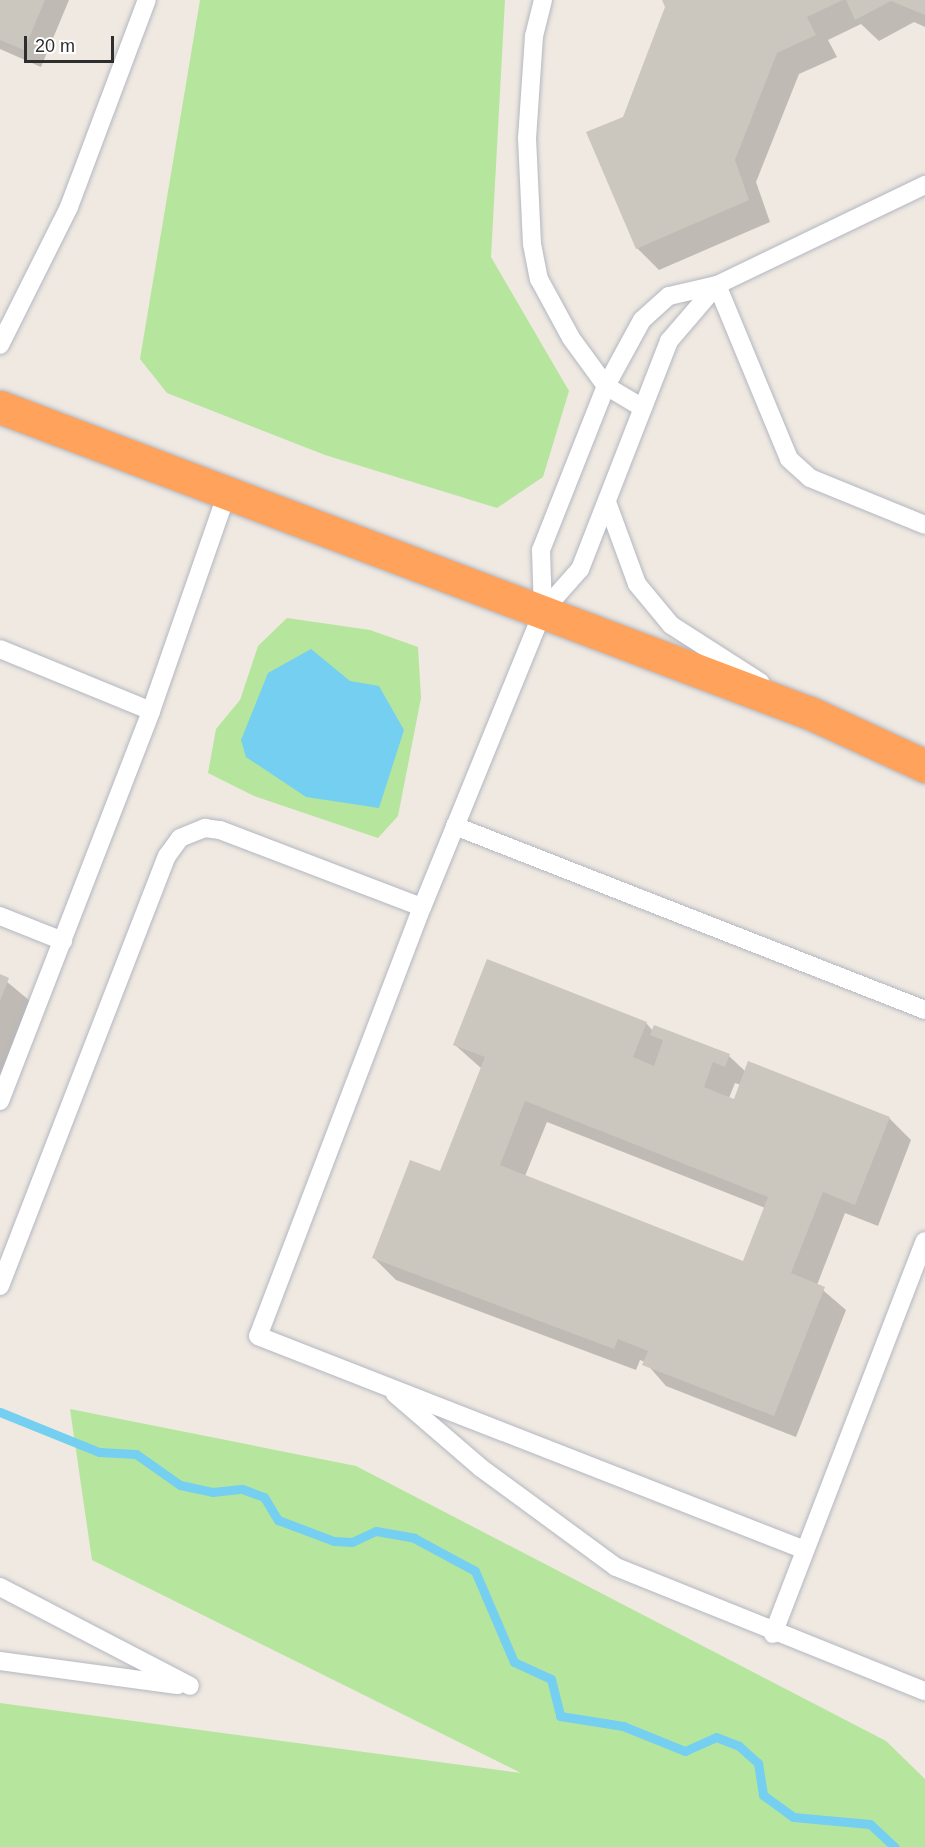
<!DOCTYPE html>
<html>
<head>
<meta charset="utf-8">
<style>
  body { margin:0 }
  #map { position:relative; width:925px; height:1847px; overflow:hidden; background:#efe9e1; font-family:Arial,sans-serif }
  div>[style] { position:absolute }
  .green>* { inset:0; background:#b6e59e }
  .water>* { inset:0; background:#75cff0 }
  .shadow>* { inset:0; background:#0003 }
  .stream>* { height:9px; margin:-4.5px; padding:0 4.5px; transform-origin:4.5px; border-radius:4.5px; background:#75cff0 }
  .building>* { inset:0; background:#cbc7bf }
  .roads { filter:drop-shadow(0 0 2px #b4b7c1) drop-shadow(0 0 2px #b4b7c1) }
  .lane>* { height:18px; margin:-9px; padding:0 9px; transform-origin:9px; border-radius:9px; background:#fff }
  .highway>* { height:33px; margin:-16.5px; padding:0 16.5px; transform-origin:16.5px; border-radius:16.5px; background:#ffa35c }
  span { translate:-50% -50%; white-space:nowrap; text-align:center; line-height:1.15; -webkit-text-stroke:4.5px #fff; paint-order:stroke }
  .scale { position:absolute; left:24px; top:36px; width:90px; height:27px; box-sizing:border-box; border:3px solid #2e2e2e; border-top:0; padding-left:8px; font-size:18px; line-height:21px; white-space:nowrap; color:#2e2e2e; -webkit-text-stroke:4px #fff; paint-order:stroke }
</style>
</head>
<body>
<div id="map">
  <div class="green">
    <div style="clip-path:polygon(200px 0,505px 0,491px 257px,569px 391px,543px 477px,497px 508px,325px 455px,167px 393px,140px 359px)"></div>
    <div style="clip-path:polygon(287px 618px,370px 630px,418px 647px,421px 698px,398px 816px,378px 838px,254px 796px,208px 773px,216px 729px,240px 700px,258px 646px)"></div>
    <div style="clip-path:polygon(70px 1409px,356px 1466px,886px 1741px,925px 1779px,925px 1847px,0 1847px,0 1703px,521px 1773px,92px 1560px)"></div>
  </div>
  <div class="water">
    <div style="clip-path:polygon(311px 649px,350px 681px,379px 686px,404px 730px,379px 808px,306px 797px,246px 757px,241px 740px,268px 673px)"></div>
  </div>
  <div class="shadow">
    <div style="clip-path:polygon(0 0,69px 0,41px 67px,0 49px)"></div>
    <div style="clip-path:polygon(664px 0,925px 0,925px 27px,914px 22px,879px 41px,861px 24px,828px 40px,837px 57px,799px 74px,756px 182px,770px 222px,659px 270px,637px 248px,624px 118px,666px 7px)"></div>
    <div style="clip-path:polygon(0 976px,30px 1001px,0 1078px)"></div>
    <div style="clip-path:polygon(evenodd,646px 1023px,653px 1031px,729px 1056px,746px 1072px,889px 1118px,911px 1140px,878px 1226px,845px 1213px,817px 1285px,846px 1310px,796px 1437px,666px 1386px,645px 1362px,640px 1360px,636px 1370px,396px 1280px,374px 1258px,441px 1173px,482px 1069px,455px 1045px,646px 1023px,735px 1083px,741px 1085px,735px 1100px,729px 1098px,735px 1083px,646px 1023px,547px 1122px,765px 1208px,744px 1263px,525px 1176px,547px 1122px)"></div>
  </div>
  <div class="stream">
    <div style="left:0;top:1412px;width:107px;rotate:22deg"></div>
    <div style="left:99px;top:1452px;width:37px;rotate:3deg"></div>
    <div style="left:136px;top:1454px;width:54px;rotate:35.2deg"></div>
    <div style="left:180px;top:1485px;width:33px;rotate:12deg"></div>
    <div style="left:212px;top:1492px;width:30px;rotate:-6deg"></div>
    <div style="left:242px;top:1489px;width:23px;rotate:20deg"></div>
    <div style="left:264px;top:1497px;width:27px;rotate:59deg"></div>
    <div style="left:278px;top:1520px;width:60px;rotate:20.6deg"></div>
    <div style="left:334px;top:1541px;width:18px;rotate:3deg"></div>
    <div style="left:352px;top:1542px;width:26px;rotate:-25deg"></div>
    <div style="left:376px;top:1531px;width:39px;rotate:10deg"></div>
    <div style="left:414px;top:1538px;width:69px;rotate:28.4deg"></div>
    <div style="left:475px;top:1571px;width:99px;rotate:66.8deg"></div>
    <div style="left:514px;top:1662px;width:41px;rotate:24.7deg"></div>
    <div style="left:551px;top:1679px;width:38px;rotate:76deg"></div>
    <div style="left:560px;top:1716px;width:64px;rotate:9deg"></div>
    <div style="left:623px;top:1726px;width:67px;rotate:22deg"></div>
    <div style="left:685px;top:1751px;width:34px;rotate:-24deg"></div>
    <div style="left:716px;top:1737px;width:25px;rotate:21deg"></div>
    <div style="left:739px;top:1746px;width:25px;rotate:42deg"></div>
    <div style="left:758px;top:1763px;width:32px;rotate:81deg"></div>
    <div style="left:763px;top:1795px;width:37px;rotate:36deg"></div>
    <div style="left:793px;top:1817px;width:77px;rotate:5.2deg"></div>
    <div style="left:870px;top:1824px;width:34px;rotate:43deg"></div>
  </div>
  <div class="building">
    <div style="clip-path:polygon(0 0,45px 0,24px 50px,0 40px)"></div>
    <div style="clip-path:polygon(662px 0,843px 0,807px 17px,816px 35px,777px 53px,735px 160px,749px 200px,636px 249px,586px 132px,623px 117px,665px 7px)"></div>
    <div style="clip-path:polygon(846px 0,925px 0,925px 15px,891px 1px,855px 20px)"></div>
    <div style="clip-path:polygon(evenodd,487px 959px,647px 1022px,633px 1057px,654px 1066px,663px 1040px,650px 1035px,654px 1025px,730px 1054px,725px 1067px,713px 1062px,704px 1087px,734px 1099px,748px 1061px,890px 1117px,855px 1205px,823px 1192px,791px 1273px,825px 1287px,774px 1416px,642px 1365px,648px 1351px,618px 1339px,614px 1349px,372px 1258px,410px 1160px,440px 1171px,485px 1057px,453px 1045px,487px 959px,525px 1101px,768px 1197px,743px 1261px,500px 1165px,525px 1101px)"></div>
    <div style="clip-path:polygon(0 974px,9px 978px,0 1001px)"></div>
  </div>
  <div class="roads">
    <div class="lane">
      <div style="left:543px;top:0;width:37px;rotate:104deg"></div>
      <div style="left:534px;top:36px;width:102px;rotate:93.9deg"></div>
      <div style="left:527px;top:138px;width:106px;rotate:87.3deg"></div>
      <div style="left:532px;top:244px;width:36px;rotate:79deg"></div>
      <div style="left:539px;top:279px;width:67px;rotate:61.5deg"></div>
      <div style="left:571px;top:338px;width:59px;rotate:53.9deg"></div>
      <div style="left:606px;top:386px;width:43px;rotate:30.7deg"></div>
      <div style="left:717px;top:285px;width:74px;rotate:130.6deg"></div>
      <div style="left:669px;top:341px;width:245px;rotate:111.3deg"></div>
      <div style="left:580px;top:569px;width:56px;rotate:131.4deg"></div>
      <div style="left:543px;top:611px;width:320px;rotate:112.2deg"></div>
      <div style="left:422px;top:907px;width:459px;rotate:110.9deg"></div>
      <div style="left:258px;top:1336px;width:587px;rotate:21.37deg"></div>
      <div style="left:717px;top:285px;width:188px;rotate:67.5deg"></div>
      <div style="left:789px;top:459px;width:28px;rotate:42deg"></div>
      <div style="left:810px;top:478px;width:124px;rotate:22.2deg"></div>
      <div style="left:0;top:345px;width:154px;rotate:-63.4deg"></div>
      <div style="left:69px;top:207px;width:221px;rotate:-69.4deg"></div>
      <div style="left:607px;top:502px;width:87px;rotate:69.9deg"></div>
      <div style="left:637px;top:584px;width:53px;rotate:50.3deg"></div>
      <div style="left:671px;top:625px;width:106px;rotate:32.6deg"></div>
      <div style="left:543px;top:611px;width:61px;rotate:-91.9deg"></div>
      <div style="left:541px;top:550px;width:176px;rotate:-68.4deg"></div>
      <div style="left:606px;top:386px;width:75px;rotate:-61.4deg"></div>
      <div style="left:642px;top:320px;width:36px;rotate:-42deg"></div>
      <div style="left:669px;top:296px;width:49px;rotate:-12.9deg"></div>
      <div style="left:717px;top:285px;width:231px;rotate:-25.7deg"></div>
      <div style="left:0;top:649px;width:163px;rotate:22.3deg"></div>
      <div style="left:455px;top:826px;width:505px;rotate:21.38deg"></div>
      <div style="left:0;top:916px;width:68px;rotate:21.6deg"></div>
      <div style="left:0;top:1101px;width:418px;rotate:-68.8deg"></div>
      <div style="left:151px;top:711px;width:231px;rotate:-70.8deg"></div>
      <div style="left:0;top:1286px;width:461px;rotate:-68.8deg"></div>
      <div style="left:167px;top:856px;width:22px;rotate:-54deg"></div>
      <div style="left:180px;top:838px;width:27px;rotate:-22deg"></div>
      <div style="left:205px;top:828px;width:15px;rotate:8deg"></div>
      <div style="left:220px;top:830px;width:216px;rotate:20.9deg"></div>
      <div style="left:395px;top:1394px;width:113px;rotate:40.7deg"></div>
      <div style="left:481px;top:1468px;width:167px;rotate:36.3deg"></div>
      <div style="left:616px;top:1567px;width:333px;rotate:21.9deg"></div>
      <div style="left:0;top:1587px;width:214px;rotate:27.5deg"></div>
      <div style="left:773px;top:1634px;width:421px;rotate:-68.9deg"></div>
      <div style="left:0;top:1661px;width:179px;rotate:7.7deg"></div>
    </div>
    <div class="highway">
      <div style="left:0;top:407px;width:866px;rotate:20.7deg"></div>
      <div style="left:810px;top:713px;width:127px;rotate:24.7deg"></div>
    </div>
  </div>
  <div class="scale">20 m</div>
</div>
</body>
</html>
